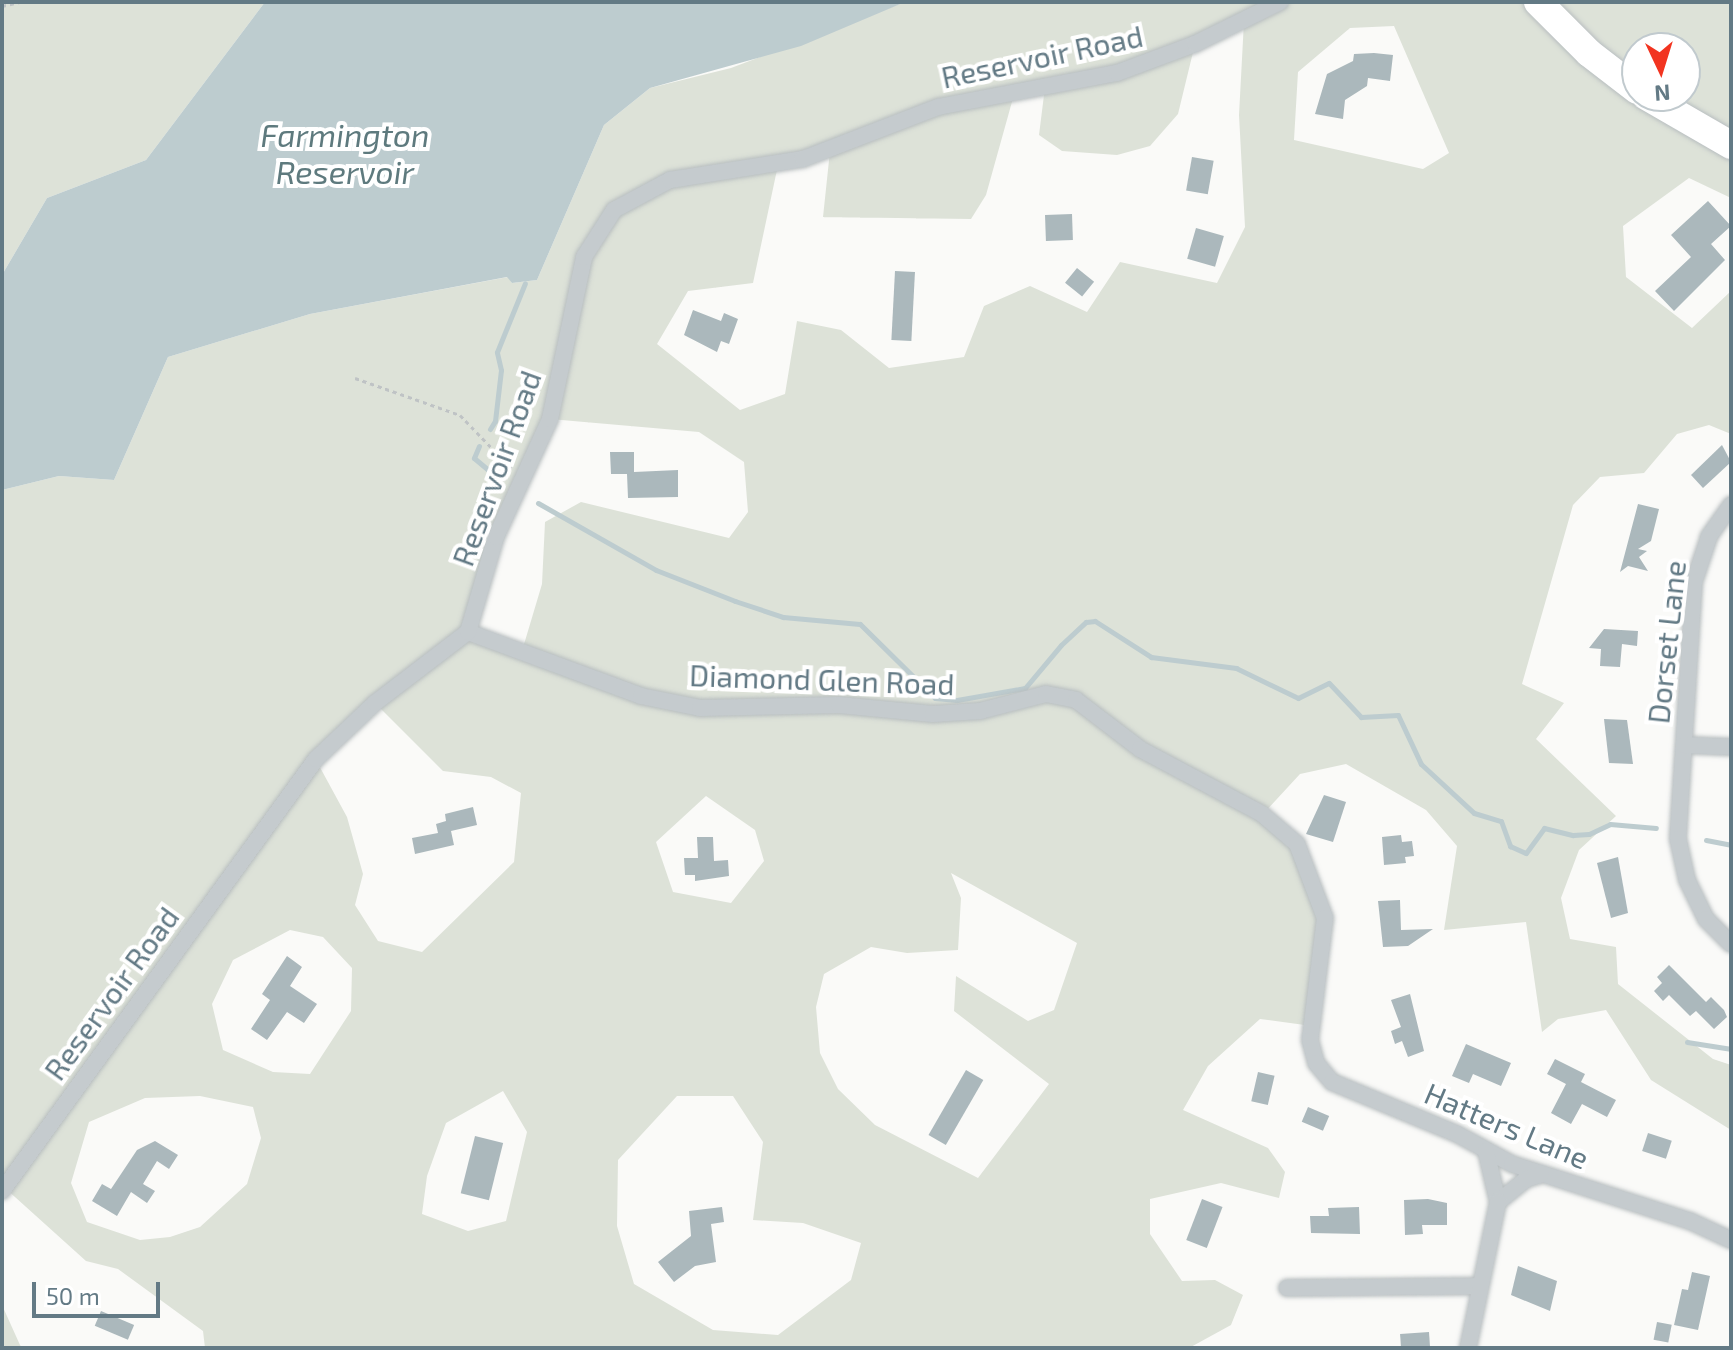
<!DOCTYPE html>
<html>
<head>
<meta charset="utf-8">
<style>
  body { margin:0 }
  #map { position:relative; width:1733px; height:1350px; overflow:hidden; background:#fafaf8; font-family:"Exo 2",sans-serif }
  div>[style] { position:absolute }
  .green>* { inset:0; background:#dde2d8 }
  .water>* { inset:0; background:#bdcccf }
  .stream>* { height:5px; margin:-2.5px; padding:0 2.5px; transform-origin:2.5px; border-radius:2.5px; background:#bdcccf }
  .building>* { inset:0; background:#abb8bc; transform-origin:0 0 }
  .path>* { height:3px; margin-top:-1.5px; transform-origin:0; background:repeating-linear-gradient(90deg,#bfc3c5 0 4px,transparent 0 8px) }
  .roads { filter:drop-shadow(0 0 2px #b8bec0) drop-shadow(0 0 2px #b8bec0) }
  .minor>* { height:16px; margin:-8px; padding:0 8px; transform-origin:8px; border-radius:8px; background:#c5cbce }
  .trunk>* { height:28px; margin:-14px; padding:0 14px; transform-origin:14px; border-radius:14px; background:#fff }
  span { translate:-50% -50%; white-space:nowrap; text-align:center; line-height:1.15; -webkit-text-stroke:8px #fff; paint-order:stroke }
  .street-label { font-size:30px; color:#637a85 }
  .water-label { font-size:32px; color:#5e7a7e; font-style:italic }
  .frame { position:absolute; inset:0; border:4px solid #637a85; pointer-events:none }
  .north { position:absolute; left:1621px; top:32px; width:80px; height:80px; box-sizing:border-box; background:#fff; border:2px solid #c1cace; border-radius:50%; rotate:176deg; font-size:22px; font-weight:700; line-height:32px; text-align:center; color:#637a85 }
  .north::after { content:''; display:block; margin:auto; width:28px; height:36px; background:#f23420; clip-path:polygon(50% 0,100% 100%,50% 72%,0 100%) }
  .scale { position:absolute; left:32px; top:1282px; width:128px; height:36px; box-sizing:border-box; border:4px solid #637a85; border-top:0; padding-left:10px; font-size:24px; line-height:28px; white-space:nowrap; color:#637a85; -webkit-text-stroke:6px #fff; paint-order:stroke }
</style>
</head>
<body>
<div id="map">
  <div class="green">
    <div style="clip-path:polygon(2px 2px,265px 2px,146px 160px,47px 198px,2px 275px)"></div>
    <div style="clip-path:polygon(evenodd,905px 2px,1731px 2px,1731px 198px,1689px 178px,1623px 226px,1626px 277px,1692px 328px,1731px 291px,1731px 434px,1709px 425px,1677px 434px,1644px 473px,1600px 477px,1573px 505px,1522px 684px,1564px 703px,1536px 739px,1616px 816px,1579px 850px,1561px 898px,1570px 939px,1616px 947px,1618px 984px,1713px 1059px,1731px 1065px,1731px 1130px,1651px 1080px,1606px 1010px,1558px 1019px,1542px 1032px,1526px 922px,1444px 930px,1457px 846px,1426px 810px,1346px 764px,1300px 774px,1263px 814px,1281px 828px,1325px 918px,1312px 1026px,1260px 1019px,1208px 1066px,1183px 1110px,1268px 1148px,1285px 1172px,1279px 1198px,1221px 1183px,1150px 1199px,1150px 1234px,1182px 1281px,1215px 1280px,1243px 1295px,1231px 1325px,1189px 1348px,205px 1348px,203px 1331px,118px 1269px,86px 1261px,5px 1188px,2px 1191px,2px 490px,59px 476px,114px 480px,168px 357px,310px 314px,508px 277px,512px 283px,537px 280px,604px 125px,650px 88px,731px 68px,905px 2px,1244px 21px,1239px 115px,1245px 227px,1217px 283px,1120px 262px,1087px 312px,1030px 286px,984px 306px,964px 357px,889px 368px,841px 330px,797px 321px,785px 394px,740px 410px,657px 344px,688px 291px,753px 283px,778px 165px,830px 151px,823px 217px,971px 219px,986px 195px,1015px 91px,1045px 87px,1039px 135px,1062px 151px,1117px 155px,1150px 146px,1178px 114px,1195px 44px,1244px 21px,905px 2px,1394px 26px,1449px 153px,1423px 169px,1294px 140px,1298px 72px,1350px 28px,1394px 26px,905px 2px,1637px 48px,1685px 48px,1685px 96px,1637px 96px,1637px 48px,905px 2px,550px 419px,699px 432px,744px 462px,748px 512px,729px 538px,581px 502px,545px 522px,542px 584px,522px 651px,468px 632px,550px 419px,905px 2px,376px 704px,443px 771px,491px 777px,521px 793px,514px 862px,422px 952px,378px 941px,355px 905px,363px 874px,347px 817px,316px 760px,376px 704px,905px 2px,706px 796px,755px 830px,764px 861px,731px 903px,673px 892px,656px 842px,706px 796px,905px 2px,951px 873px,1077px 943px,1054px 1010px,1028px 1021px,956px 976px,954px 1011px,1049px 1084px,978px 1178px,875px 1125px,838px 1089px,820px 1053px,816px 1007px,824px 974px,871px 947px,907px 953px,958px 950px,961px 898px,951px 873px,905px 2px,290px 930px,323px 937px,352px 968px,351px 1011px,310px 1074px,273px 1072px,223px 1050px,212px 1004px,233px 960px,290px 930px,905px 2px,503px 1091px,527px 1132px,506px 1221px,468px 1231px,422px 1214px,427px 1176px,446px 1123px,503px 1091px,905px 2px,200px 1096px,253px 1107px,261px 1138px,247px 1184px,200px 1227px,170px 1237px,140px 1240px,87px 1222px,71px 1183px,89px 1122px,145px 1098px,200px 1096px,905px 2px,677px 1096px,733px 1096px,763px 1142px,753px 1220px,803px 1223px,861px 1243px,851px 1280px,778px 1335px,713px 1330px,634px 1284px,617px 1226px,618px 1160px,677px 1096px)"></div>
    <div style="clip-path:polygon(2px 1305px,20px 1345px,22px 1348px,2px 1348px)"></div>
  </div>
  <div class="water">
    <div style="clip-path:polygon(265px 2px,905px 2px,801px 46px,650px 88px,604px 125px,537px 280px,512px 283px,507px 277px,310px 314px,168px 357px,114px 480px,59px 476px,2px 490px,2px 275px,47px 198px,146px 160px)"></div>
  </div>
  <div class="stream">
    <div style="left:490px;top:429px;width:9px;rotate:-58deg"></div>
    <div style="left:495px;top:421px;width:51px;rotate:-83.3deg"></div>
    <div style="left:501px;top:370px;width:18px;rotate:-103deg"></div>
    <div style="left:497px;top:352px;width:74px;rotate:-67.9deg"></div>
    <div style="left:479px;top:446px;width:13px;rotate:113deg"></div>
    <div style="left:474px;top:458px;width:30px;rotate:40deg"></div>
    <div style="left:538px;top:503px;width:136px;rotate:29.6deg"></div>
    <div style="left:656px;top:570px;width:85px;rotate:21.4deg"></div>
    <div style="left:735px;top:601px;width:51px;rotate:18.4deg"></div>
    <div style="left:783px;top:617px;width:77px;rotate:5.2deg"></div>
    <div style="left:860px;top:624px;width:105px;rotate:44.6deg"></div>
    <div style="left:935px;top:698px;width:22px;rotate:5deg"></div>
    <div style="left:957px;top:700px;width:69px;rotate:-10deg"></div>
    <div style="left:1025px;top:688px;width:56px;rotate:-50.1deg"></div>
    <div style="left:1061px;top:645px;width:34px;rotate:-43deg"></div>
    <div style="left:1086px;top:622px;width:9px;rotate:-6deg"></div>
    <div style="left:1095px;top:621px;width:67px;rotate:32.7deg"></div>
    <div style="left:1151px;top:657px;width:86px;rotate:7.4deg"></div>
    <div style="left:1236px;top:668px;width:69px;rotate:25.8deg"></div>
    <div style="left:1298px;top:698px;width:34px;rotate:-26deg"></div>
    <div style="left:1329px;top:683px;width:47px;rotate:46.7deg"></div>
    <div style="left:1361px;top:717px;width:37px;rotate:-3deg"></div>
    <div style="left:1398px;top:715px;width:54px;rotate:64.9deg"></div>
    <div style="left:1421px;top:764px;width:72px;rotate:42.8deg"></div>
    <div style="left:1474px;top:813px;width:28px;rotate:17deg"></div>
    <div style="left:1501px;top:821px;width:27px;rotate:70deg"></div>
    <div style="left:1510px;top:846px;width:17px;rotate:24deg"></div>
    <div style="left:1526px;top:853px;width:31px;rotate:-54deg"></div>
    <div style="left:1544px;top:828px;width:30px;rotate:14deg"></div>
    <div style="left:1573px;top:835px;width:16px;rotate:-4deg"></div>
    <div style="left:1589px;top:834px;width:23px;rotate:-25deg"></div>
    <div style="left:1610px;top:824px;width:46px;rotate:5deg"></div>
    <div style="left:1706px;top:840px;width:25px;rotate:11deg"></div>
    <div style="left:1687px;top:1042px;width:45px;rotate:9deg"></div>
  </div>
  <div class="building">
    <div style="clip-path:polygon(1374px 53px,1393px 55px,1390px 81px,1368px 78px,1367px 86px,1345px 100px,1343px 119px,1315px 114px,1327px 74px,1353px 61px,1354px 54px)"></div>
    <div style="left:1192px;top:157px;width:22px;height:34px;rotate:10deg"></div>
    <div style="clip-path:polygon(1708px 201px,1731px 226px,1711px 244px,1725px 260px,1674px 311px,1655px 291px,1691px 257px,1671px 235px)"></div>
    <div style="left:1072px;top:214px;width:26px;height:27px;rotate:88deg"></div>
    <div style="left:1196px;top:228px;width:29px;height:32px;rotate:16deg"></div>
    <div style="left:1077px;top:268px;width:22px;height:19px;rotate:39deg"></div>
    <div style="left:895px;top:271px;width:20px;height:69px;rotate:3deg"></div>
    <div style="clip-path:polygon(693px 310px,721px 321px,724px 313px,738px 319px,729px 344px,721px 341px,717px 352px,684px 335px)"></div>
    <div style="clip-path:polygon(1722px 445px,1731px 462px,1703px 488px,1691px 475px)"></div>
    <div style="clip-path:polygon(610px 452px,634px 452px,634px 472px,678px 470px,678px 497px,628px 498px,627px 474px,611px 474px)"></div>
    <div style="clip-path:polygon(1638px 504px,1659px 509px,1651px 541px,1638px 549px,1647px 551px,1639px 557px,1648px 571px,1628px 566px,1620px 572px)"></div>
    <div style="clip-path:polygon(1604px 629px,1638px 631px,1637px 646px,1622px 644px,1620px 667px,1600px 666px,1601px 649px,1589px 648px)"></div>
    <div style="clip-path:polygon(1604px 719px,1627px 720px,1633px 764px,1609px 763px)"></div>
    <div style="clip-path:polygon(1324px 795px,1346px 802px,1333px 842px,1306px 834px)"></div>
    <div style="clip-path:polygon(473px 807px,477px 825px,451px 831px,454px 845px,415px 854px,412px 838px,438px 833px,436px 824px,446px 821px,445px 814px)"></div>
    <div style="clip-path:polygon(1401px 835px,1402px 842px,1412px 841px,1414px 856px,1405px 857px,1406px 863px,1384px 865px,1382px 837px)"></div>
    <div style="clip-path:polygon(697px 837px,713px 837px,714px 861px,728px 860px,729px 876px,695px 881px,695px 875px,685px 875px,684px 858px,698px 858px)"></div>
    <div style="clip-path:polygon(1618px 857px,1628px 913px,1611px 918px,1597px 863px)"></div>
    <div style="clip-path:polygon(1400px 900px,1401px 930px,1433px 929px,1408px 946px,1383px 947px,1378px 901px)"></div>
    <div style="clip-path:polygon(287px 956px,302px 967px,290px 986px,317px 1004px,304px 1023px,287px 1012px,267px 1040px,251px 1029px,270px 1000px,262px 994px)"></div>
    <div style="clip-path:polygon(1669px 965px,1706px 1002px,1711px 997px,1724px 1010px,1727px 1017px,1714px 1029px,1696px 1011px,1690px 1016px,1669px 995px,1663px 1001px,1654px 991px,1662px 983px,1657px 977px)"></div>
    <div style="clip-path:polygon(1410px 994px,1424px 1051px,1408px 1057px,1402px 1041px,1395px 1044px,1391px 1031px,1401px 1027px,1391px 1000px)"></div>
    <div style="clip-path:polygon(1466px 1044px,1511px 1063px,1501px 1086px,1473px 1074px,1469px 1083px,1452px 1076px)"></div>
    <div style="clip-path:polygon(1555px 1059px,1585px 1074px,1581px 1082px,1616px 1100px,1607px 1117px,1582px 1104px,1571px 1124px,1551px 1113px,1566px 1084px,1547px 1074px)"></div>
    <div style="left:966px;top:1070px;width:20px;height:75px;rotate:30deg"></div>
    <div style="left:1258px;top:1072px;width:17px;height:30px;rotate:13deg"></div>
    <div style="left:1308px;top:1107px;width:23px;height:16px;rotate:23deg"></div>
    <div style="left:1648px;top:1133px;width:25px;height:19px;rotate:18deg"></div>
    <div style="left:475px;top:1136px;width:29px;height:59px;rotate:14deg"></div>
    <div style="clip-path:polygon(155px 1141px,178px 1155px,169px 1169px,157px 1161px,143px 1184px,155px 1191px,147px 1203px,131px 1192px,117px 1216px,92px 1201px,102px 1184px,111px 1189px,137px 1150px)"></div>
    <div style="left:1202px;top:1199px;width:22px;height:44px;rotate:21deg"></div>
    <div style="clip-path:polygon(1428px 1199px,1447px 1203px,1447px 1225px,1422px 1225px,1423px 1234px,1405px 1235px,1404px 1200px)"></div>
    <div style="clip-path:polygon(722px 1207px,724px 1222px,711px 1224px,716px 1262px,695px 1266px,674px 1282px,658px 1262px,691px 1236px,689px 1211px)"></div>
    <div style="clip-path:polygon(1359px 1207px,1360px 1234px,1311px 1233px,1310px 1216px,1329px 1216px,1328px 1208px)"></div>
    <div style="clip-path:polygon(1518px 1266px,1557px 1281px,1550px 1311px,1511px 1295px)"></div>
    <div style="clip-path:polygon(1692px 1272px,1710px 1276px,1698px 1330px,1674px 1325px,1682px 1289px,1688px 1290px)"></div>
    <div style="left:101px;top:1311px;width:36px;height:16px;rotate:23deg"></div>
    <div style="left:1657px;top:1322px;width:15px;height:18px;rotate:11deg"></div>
    <div style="left:1429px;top:1332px;width:16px;height:29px;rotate:86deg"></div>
  </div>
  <div class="path">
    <div style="left:2px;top:6px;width:18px;rotate:-13deg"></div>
    <div style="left:355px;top:378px;width:111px;rotate:19.4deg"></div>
    <div style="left:460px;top:415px;width:74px;rotate:46.1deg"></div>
  </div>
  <div class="roads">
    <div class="minor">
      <div style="left:1731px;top:505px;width:39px;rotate:125deg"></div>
      <div style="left:1709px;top:537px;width:47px;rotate:108.4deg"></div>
      <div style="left:1694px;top:582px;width:257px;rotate:93.6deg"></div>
      <div style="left:1678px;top:839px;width:42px;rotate:77.6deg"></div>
      <div style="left:1687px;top:880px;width:43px;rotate:64deg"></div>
      <div style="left:1706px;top:919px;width:35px;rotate:45deg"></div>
      <div style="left:468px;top:632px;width:184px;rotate:20.3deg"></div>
      <div style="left:641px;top:696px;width:60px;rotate:11.5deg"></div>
      <div style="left:700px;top:708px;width:139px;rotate:-1.2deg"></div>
      <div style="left:839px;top:705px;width:94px;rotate:5.5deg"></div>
      <div style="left:933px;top:714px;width:47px;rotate:-3.7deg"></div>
      <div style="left:980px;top:711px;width:68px;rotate:-14.4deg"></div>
      <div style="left:1046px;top:694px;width:31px;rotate:11deg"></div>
      <div style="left:1076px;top:700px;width:81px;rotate:37.4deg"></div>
      <div style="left:1140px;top:749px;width:138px;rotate:28deg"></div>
      <div style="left:1262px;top:814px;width:46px;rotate:40.6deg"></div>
      <div style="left:1297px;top:844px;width:79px;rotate:69.3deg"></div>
      <div style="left:1325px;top:918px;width:123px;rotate:97deg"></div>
      <div style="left:1310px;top:1040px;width:24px;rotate:75deg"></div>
      <div style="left:1316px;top:1063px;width:25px;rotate:50deg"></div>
      <div style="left:1332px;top:1082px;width:135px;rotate:22.6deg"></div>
      <div style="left:1457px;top:1134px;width:63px;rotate:28.6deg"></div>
      <div style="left:1512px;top:1164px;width:187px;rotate:17.8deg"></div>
      <div style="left:1690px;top:1221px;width:45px;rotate:24.9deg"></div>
      <div style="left:1684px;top:745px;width:47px;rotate:2.4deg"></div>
      <div style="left:1486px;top:1151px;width:52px;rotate:76.8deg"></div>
      <div style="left:1498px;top:1202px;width:36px;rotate:-39deg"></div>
      <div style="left:1526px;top:1179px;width:15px;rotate:-16deg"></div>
      <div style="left:2px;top:1191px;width:534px;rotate:-53.99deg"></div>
      <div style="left:316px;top:759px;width:81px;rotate:-43.5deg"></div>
      <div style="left:375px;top:703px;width:117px;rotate:-37.4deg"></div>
      <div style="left:468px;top:632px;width:99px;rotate:-73.6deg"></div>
      <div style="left:496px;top:537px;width:130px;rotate:-65.4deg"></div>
      <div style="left:550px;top:419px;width:166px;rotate:-78.1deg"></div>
      <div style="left:584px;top:257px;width:56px;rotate:-57.4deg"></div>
      <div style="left:614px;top:210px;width:64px;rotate:-28.2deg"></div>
      <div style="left:670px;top:180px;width:135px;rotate:-9deg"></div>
      <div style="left:803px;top:159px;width:145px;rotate:-21.1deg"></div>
      <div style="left:938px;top:107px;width:182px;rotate:-10.8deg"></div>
      <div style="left:1117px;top:73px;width:83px;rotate:-20.4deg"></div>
      <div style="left:1195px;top:44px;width:95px;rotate:-26.3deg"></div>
      <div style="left:1287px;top:1288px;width:191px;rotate:-0.6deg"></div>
      <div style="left:1468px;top:1348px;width:149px;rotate:-78.4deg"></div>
    </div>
    <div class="trunk">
      <div style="left:1538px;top:2px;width:72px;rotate:45deg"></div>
      <div style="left:1589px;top:53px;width:61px;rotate:37.6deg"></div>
      <div style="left:1646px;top:96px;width:98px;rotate:30deg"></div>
    </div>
  </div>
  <div class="street-label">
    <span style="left:1042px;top:56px;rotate:-12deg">Reservoir Road</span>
    <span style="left:496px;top:468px;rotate:-70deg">Reservoir Road</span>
    <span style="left:1666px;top:642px;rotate:-84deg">Dorset Lane</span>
    <span style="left:822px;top:679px;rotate:2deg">Diamond Glen Road</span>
    <span style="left:111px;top:993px;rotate:-54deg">Reservoir Road</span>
    <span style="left:1507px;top:1125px;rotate:23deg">Hatters Lane</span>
  </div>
  <div class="water-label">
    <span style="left:345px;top:153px">Farmington<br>Reservoir</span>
  </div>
  <div class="frame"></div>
  <div class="north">N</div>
  <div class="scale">50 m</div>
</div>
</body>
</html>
